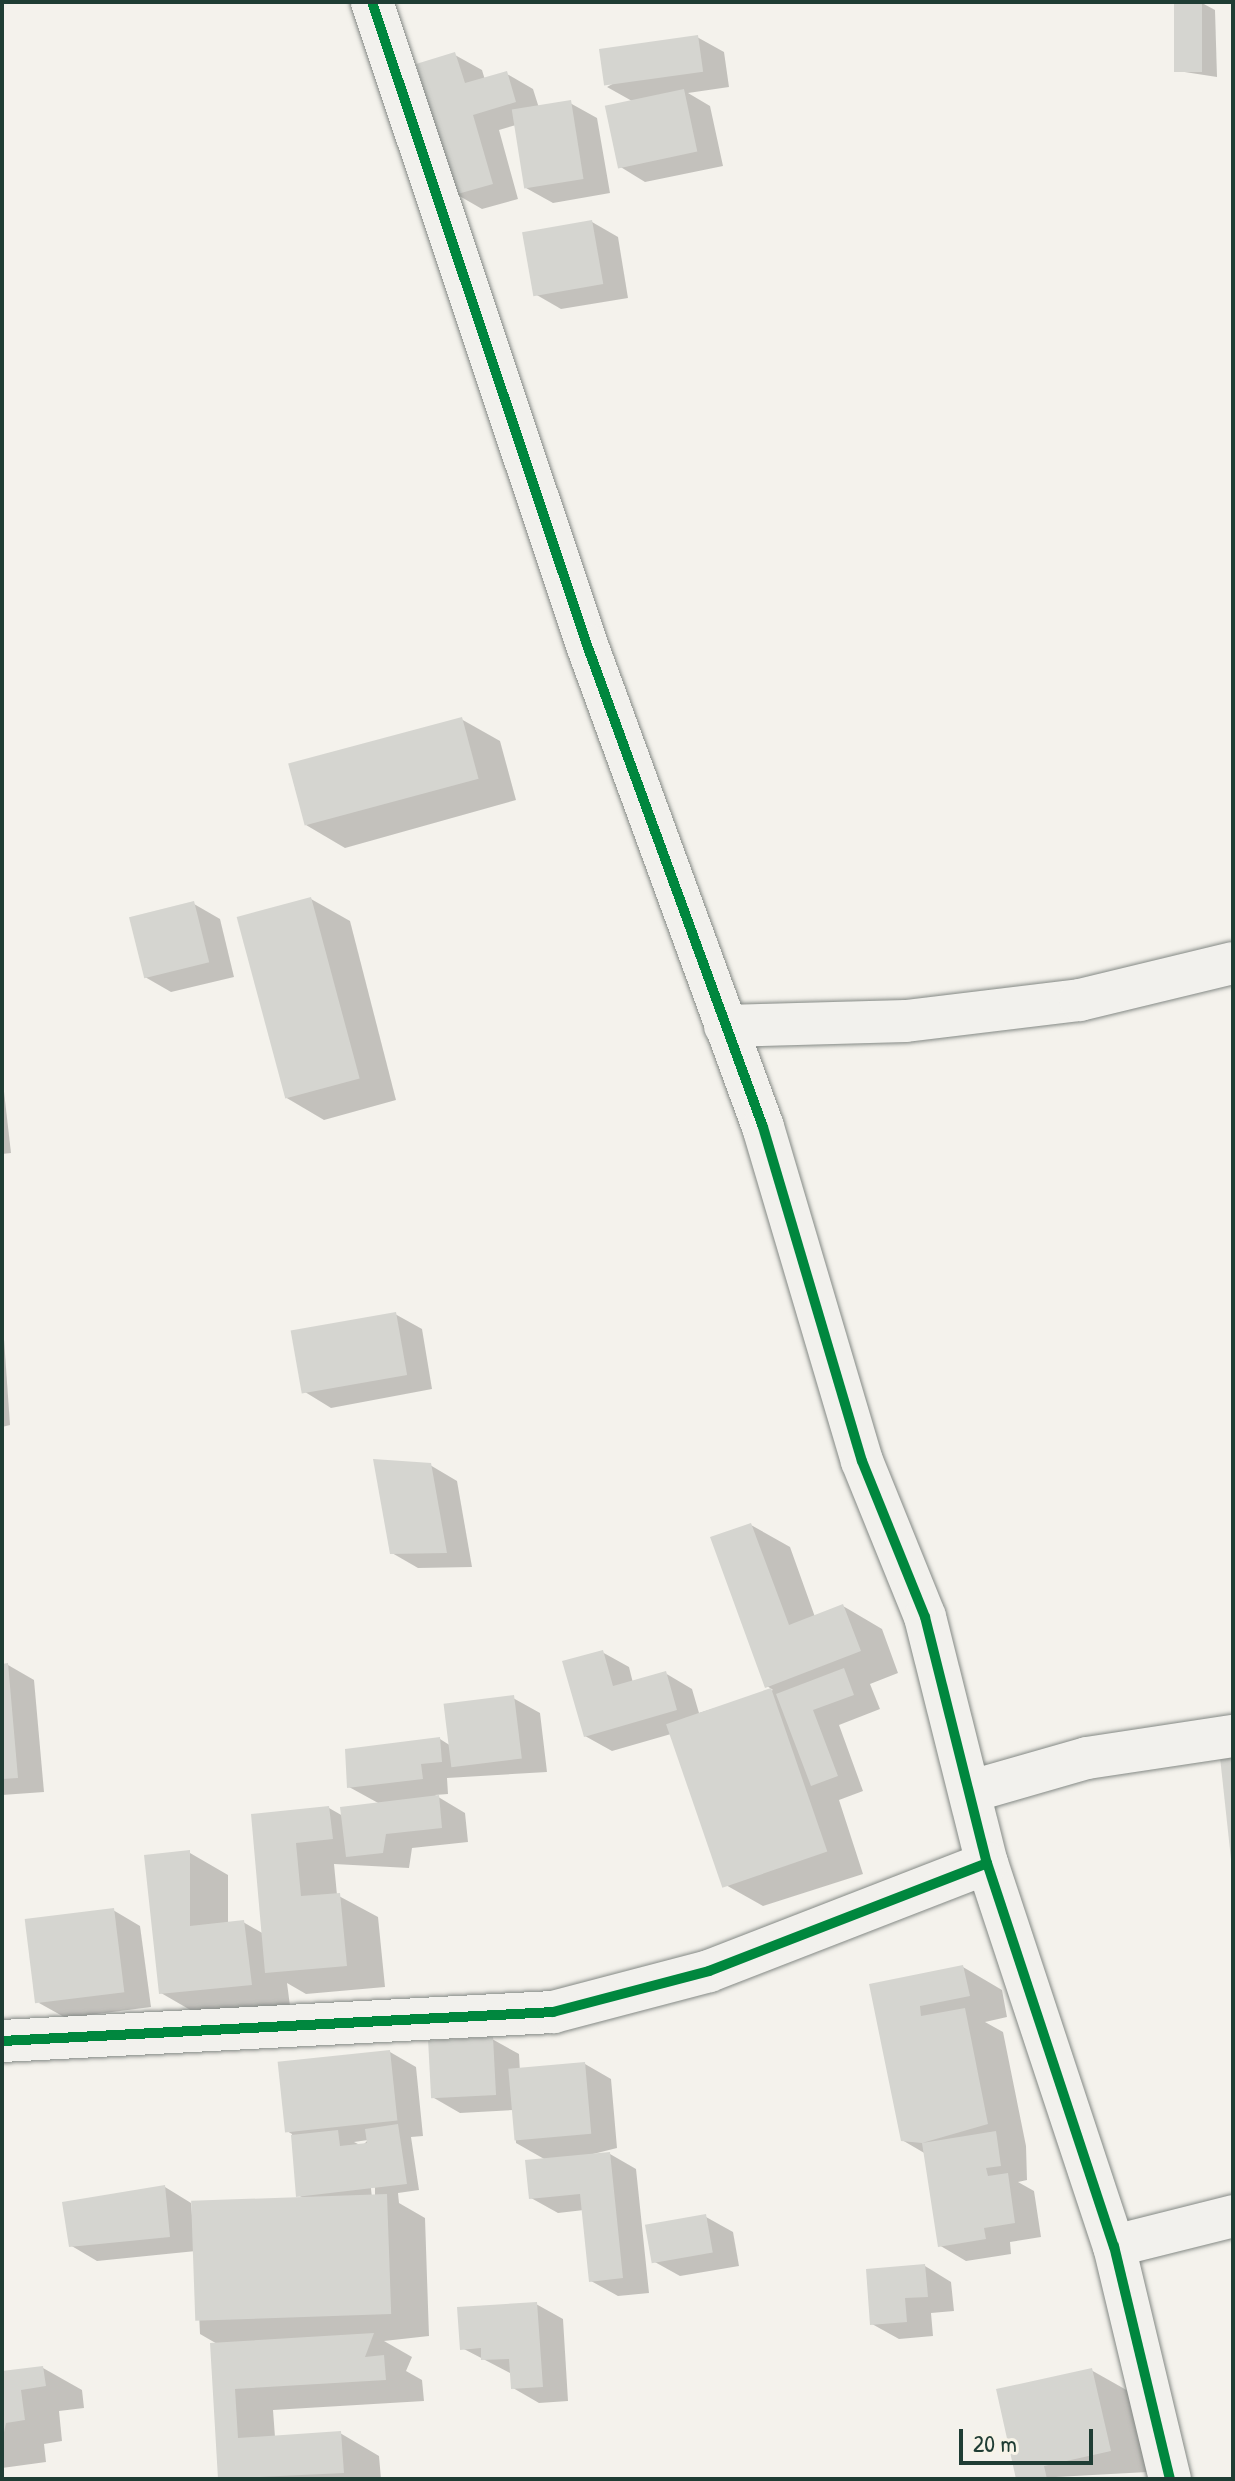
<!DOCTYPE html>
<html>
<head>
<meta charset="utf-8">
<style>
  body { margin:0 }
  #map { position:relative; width:1235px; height:2481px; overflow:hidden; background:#f4f2ec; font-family:"Patrick Hand",sans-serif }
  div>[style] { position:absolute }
  .shadow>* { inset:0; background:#0003 }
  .building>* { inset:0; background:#d5d5d0; transform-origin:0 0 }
  .roads { filter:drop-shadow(0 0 2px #848985) drop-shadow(0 0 2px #848985) }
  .minor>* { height:42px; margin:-21px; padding:0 21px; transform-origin:21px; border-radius:21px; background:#f2f1ed }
  .cycleway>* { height:10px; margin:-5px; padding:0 5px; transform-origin:5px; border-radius:5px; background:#00873e }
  span { translate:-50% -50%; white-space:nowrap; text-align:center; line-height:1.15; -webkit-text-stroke:6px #f7f3e8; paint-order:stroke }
  .frame { position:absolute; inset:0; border:4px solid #1f3d34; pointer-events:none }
  .scale { position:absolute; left:959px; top:2429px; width:134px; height:36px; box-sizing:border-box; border:4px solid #1f3d34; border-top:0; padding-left:10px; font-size:24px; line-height:28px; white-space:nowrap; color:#1f3d34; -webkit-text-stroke:6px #f7f3e8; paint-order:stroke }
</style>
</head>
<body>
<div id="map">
  <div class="shadow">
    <div style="clip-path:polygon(1202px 3px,1215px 10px,1217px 77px,1178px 71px)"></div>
    <div style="clip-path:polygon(697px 37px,724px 52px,729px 87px,688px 93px,710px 106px,723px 166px,645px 182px,619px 166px,632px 101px,607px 87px)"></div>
    <div style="clip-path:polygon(455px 55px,482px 70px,485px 80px,507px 74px,533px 89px,539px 108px,570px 103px,597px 118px,610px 193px,553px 203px,526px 188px,516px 125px,499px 130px,518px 199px,482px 209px,456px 194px)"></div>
    <div style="clip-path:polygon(592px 222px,618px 237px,628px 298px,561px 309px,535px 294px)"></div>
    <div style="clip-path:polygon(461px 719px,500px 741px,516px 800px,345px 848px,306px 825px)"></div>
    <div style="clip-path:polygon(311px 899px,350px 921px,396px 1100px,324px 1120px,285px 1097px)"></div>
    <div style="clip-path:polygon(194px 904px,220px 919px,234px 977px,171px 992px,145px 977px)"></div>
    <div style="clip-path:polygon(2px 1074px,11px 1153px,2px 1154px)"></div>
    <div style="clip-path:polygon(2px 1310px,10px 1425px,2px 1427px)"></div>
    <div style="clip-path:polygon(395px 1314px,422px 1329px,432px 1389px,331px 1408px,305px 1392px)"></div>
    <div style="clip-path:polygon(430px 1465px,457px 1481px,472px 1567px,418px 1568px,392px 1553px)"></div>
    <div style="clip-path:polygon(751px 1525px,790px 1547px,815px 1617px,843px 1606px,882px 1629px,898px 1673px,870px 1684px,880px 1709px,839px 1725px,863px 1791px,839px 1800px,863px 1874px,763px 1906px,724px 1884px,671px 1734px,612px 1751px,585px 1736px,602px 1652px,629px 1667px,633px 1683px,665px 1673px,692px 1689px,699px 1713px,773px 1690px,767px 1686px)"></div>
    <div style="clip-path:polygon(8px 1665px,34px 1680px,44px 1792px,2px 1795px)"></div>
    <div style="clip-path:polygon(513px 1698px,540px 1713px,547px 1772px,447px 1778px,448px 1794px,435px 1795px,465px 1813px,468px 1842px,412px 1848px,409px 1868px,334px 1864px,337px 1895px,378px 1917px,385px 1987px,306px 1994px,287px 1983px,290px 2006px,199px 2015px,161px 1993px,190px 1853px,228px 1875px,228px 1924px,243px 1922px,264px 1934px,253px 1815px,329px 1808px,343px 1816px,380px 1804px,349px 1787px,440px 1739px,451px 1746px)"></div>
    <div style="clip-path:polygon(113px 1910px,140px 1926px,151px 2007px,66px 2018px,39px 2003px)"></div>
    <div style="clip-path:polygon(963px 1967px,1002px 1990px,1007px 2017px,985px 2022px,1003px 2032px,1026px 2146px,1027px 2180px,1018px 2182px,1034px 2191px,1041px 2237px,1010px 2242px,1011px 2254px,966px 2261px,939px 2245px,926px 2154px,902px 2140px,872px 1986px)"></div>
    <div style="clip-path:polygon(492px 2039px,519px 2054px,520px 2072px,585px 2064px,611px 2079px,617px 2148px,581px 2157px,610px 2154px,636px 2169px,649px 2293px,618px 2296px,591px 2281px,584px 2210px,558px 2213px,531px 2198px,546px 2160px,516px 2143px,514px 2110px,460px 2113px,434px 2098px)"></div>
    <div style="clip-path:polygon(evenodd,390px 2052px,416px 2067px,423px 2136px,411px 2137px,419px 2190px,398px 2193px,399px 2203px,425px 2218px,429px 2336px,384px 2341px,412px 2357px,406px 2371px,422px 2380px,424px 2401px,273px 2410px,275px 2437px,340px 2433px,379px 2456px,381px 2479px,220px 2479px,212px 2345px,219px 2345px,200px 2334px,196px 2251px,97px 2261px,70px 2245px,165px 2187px,191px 2203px,192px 2215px,312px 2203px,298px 2195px,292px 2134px,285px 2130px,390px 2052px,368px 2140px,362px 2146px,354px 2142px,368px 2140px,390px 2052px,370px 2179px,375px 2188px,375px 2198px,372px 2198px,370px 2179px)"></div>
    <div style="clip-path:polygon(706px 2217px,733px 2232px,739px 2266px,680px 2276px,653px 2261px)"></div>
    <div style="clip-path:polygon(925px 2266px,951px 2282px,954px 2311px,931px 2313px,933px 2336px,899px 2339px,872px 2324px)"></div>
    <div style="clip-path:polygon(536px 2304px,563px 2319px,568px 2401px,539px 2403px,513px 2388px,512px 2374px,462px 2348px)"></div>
    <div style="clip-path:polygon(43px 2368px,82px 2390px,84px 2408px,59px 2411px,62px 2441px,44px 2444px,46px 2462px,2px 2468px,2px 2479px,2px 2373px)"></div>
    <div style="clip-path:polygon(1091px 2370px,1130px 2392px,1148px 2472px,1019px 2479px)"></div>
  </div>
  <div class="building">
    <div style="left:1174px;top:2px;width:28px;height:70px"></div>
    <div style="left:698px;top:35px;width:37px;height:100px;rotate:82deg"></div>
    <div style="clip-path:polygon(455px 52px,465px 83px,507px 71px,516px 102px,473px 115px,493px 184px,454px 195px,416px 64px)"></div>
    <div style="left:684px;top:89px;width:64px;height:81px;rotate:78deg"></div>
    <div style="left:571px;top:100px;width:80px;height:60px;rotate:81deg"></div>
    <div style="left:592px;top:220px;width:65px;height:71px;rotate:80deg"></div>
    <div style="left:462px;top:717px;width:64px;height:180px;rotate:75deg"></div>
    <div style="left:311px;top:897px;width:188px;height:77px;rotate:75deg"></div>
    <div style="left:194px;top:901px;width:63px;height:67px;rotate:76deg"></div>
    <div style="left:396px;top:1312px;width:64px;height:107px;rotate:80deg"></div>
    <div style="clip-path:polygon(373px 1459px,431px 1463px,447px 1553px,390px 1554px)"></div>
    <div style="clip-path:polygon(751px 1523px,789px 1625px,843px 1604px,861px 1651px,765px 1688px,710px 1537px)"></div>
    <div style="clip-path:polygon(603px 1650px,613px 1686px,666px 1671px,677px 1710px,584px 1737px,562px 1661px)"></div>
    <div style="clip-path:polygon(8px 1663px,18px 1778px,2px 1779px,2px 1664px)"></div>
    <div style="clip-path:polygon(844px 1668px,854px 1695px,813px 1710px,838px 1776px,811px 1786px,776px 1694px)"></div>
    <div style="left:771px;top:1688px;width:173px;height:111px;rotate:71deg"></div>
    <div style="left:514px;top:1695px;width:64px;height:71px;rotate:83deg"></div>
    <div style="clip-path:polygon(440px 1737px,442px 1762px,421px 1764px,423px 1779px,347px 1788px,345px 1749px)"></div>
    <div style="clip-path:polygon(1233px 1746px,1233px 1858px,1231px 1859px,1219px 1748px)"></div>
    <div style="clip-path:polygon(439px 1795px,442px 1828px,386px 1834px,383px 1853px,346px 1857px,340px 1807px)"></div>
    <div style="clip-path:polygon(329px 1806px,333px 1839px,296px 1843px,301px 1896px,340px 1893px,347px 1966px,265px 1973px,251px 1814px)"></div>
    <div style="clip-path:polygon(190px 1850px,190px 1926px,244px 1920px,252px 1985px,159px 1994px,144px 1855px)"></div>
    <div style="left:114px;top:1908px;width:85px;height:90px;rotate:83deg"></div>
    <div style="clip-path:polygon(963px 1965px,970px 1996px,920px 2006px,921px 2016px,965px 2008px,988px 2124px,922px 2143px,996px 2131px,1001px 2166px,986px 2168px,988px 2176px,1008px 2173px,1015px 2223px,984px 2228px,986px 2239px,938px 2247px,922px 2143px,901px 2141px,869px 1984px)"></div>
    <div style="left:493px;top:2037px;width:58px;height:65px;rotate:87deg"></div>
    <div style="left:390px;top:2050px;width:71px;height:113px;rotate:84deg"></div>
    <div style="left:585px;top:2062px;width:72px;height:77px;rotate:85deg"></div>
    <div style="clip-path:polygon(398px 2124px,407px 2184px,296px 2197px,291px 2135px,338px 2130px,340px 2146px,367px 2143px,365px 2129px)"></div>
    <div style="clip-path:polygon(610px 2152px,623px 2278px,589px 2282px,580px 2194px,529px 2199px,525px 2160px)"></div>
    <div style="clip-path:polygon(165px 2185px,170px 2237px,69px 2247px,62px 2202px)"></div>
    <div style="left:387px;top:2194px;width:120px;height:196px;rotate:88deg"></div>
    <div style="left:706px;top:2214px;width:39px;height:62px;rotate:80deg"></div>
    <div style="clip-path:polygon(925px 2264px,928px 2297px,905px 2298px,907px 2322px,870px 2325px,866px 2269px)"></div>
    <div style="clip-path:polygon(537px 2302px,543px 2387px,511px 2389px,509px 2359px,481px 2360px,481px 2348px,460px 2350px,457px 2307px)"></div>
    <div style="clip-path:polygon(374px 2333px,365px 2357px,384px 2355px,386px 2380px,235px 2389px,238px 2438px,341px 2431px,344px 2473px,218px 2479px,210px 2343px)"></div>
    <div style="clip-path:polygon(43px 2366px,46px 2386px,21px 2390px,25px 2420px,6px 2423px,2px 2442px,2px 2371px)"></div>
    <div style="clip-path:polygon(1092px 2368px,1111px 2451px,1044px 2466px,1047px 2479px,1016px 2479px,996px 2389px)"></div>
  </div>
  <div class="roads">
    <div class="minor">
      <div style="left:372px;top:2px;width:678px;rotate:71.51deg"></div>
      <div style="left:587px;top:645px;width:513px;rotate:69.94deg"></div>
      <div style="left:763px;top:1127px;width:348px;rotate:73.5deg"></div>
      <div style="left:862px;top:1461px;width:168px;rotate:68deg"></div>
      <div style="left:925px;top:1617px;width:254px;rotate:75.9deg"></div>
      <div style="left:987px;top:1863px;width:404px;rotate:71.7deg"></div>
      <div style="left:1114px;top:2246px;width:240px;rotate:76.5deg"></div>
      <div style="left:725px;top:1026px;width:181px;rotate:-1.6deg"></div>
      <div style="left:906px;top:1021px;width:175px;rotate:-6.9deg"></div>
      <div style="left:1080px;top:1000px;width:157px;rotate:-13.6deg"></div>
      <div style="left:972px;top:1791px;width:120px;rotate:-16deg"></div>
      <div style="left:1087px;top:1758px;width:148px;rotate:-8.6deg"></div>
      <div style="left:2px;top:2041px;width:552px;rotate:-3.01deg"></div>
      <div style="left:553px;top:2012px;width:161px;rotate:-14.7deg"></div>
      <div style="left:709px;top:1971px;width:298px;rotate:-21.2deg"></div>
      <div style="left:1114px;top:2246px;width:123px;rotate:-14.1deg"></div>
    </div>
  </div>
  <div class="cycleway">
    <div style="left:372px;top:2px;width:678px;rotate:71.51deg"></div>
    <div style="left:587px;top:645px;width:513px;rotate:69.94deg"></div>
    <div style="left:763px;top:1127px;width:348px;rotate:73.5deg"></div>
    <div style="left:862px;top:1461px;width:168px;rotate:68deg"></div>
    <div style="left:925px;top:1617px;width:254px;rotate:75.9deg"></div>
    <div style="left:987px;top:1863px;width:404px;rotate:71.7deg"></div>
    <div style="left:1114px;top:2246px;width:240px;rotate:76.5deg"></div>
    <div style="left:2px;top:2041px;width:552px;rotate:-3.01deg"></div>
    <div style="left:553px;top:2012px;width:161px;rotate:-14.7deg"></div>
    <div style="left:709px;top:1971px;width:298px;rotate:-21.2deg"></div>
  </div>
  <div class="frame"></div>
  <div class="scale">20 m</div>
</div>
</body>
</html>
